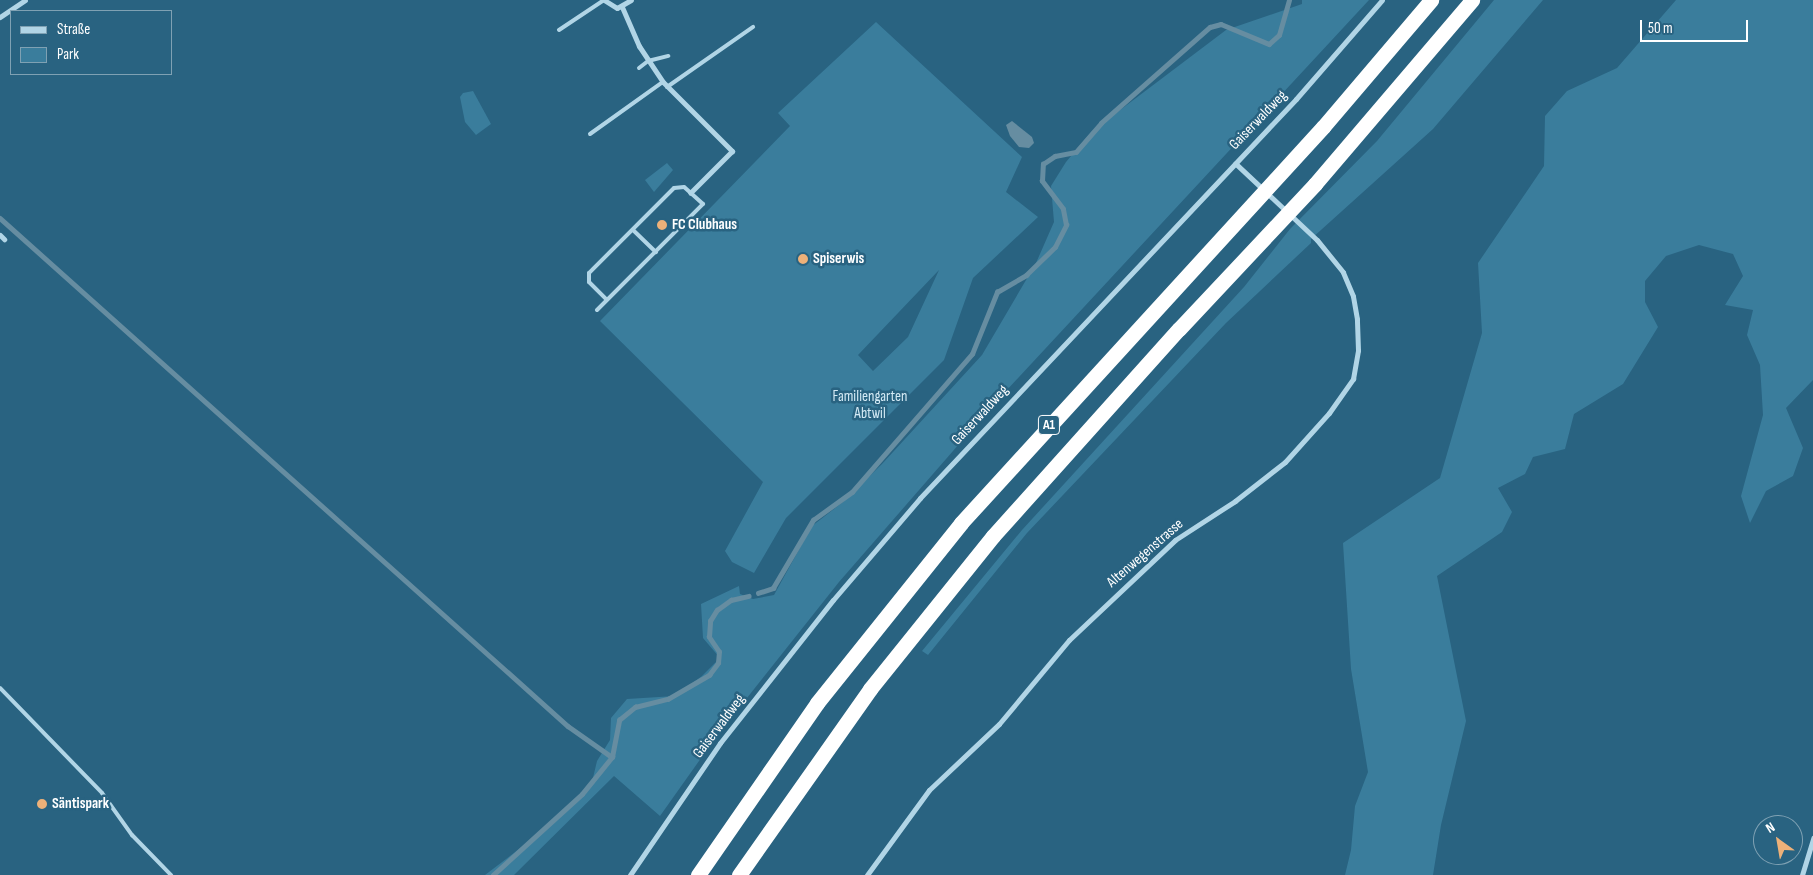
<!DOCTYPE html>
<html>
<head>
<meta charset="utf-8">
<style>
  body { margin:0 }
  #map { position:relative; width:1813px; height:875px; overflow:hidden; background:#296381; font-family:"Sofia Sans Condensed",sans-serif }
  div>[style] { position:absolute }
  .green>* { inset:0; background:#3a7d9c }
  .water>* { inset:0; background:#668da1 }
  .stream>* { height:4.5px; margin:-2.25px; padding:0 2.25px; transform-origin:2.25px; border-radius:2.25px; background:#668da1 }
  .service>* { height:4px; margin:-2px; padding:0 2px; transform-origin:2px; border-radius:2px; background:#b1d5e6 }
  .minor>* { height:5px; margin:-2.5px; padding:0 2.5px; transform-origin:2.5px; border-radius:2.5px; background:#b1d5e6 }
  .motorway>* { height:15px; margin:-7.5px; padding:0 7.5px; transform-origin:7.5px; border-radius:7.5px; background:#fff }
  .dots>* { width:14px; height:14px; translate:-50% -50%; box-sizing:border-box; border:2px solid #296381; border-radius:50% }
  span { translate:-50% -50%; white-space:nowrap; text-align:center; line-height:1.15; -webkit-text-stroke:5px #296381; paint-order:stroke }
  .shield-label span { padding:1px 4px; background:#296381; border:1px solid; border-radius:4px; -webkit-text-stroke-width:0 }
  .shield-label { font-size:14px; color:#fff; font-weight:700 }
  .street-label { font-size:15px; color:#fff }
  .poi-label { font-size:15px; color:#fff; font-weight:700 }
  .left { translate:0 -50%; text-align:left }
  .park-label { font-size:15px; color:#d4eaf5 }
  .legend { position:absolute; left:10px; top:10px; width:162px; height:65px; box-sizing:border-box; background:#296381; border:1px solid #7fa1b3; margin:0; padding:6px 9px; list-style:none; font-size:15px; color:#fff }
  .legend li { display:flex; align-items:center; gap:10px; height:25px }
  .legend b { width:25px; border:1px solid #7fa1b3 }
  .north { position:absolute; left:1753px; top:815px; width:50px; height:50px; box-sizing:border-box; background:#296381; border:1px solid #7fa1b3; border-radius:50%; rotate:328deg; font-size:14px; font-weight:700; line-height:20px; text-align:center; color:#fff }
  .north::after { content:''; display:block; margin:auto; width:18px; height:22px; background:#edb179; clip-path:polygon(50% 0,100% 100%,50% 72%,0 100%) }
  .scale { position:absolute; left:1640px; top:20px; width:108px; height:22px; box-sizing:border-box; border:2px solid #fff; border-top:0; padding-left:6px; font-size:15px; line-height:18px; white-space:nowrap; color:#fff; -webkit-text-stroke:4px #296381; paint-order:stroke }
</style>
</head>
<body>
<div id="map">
  <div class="green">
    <div style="clip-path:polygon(1302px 0,1369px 0,993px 405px,839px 582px,716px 737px,660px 816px,614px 776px,514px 875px,485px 875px,540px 833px,592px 782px,597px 761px,610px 740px,611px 718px,627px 699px,675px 696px,702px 676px,720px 658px,703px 638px,701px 604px,739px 586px,740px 594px,753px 599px,774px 595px,812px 526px,843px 502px,882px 464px,982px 355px,1036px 263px,1054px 222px,1051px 186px,1066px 162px,1091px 132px,1226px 30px,1302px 4px)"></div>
    <div style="clip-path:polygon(1494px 0,1543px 0,1433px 129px,1311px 239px,1311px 243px,1226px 323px,1027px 533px,928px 655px,922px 651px,1022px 530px,1244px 287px,1290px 229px,1377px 141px)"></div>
    <div style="clip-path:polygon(1676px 0,1813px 0,1813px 380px,1786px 408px,1803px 448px,1793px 476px,1766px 491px,1750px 523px,1741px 496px,1763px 415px,1760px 365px,1747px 335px,1753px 310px,1725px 305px,1743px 276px,1733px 254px,1699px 245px,1666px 256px,1645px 281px,1645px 302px,1658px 327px,1623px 384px,1574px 414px,1565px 449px,1533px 457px,1525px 474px,1498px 488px,1512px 512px,1502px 532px,1437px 576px,1466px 721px,1441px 825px,1433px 875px,1345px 875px,1351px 850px,1355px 806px,1368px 772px,1351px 669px,1343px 543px,1440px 478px,1482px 333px,1478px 263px,1544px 166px,1545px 116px,1567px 91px,1617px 68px)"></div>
    <div style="clip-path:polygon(evenodd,876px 22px,1022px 157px,1006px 192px,1038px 217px,973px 278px,944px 360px,786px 518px,754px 573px,732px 562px,725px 551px,763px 482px,600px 321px,790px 126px,778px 113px,876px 22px,939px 270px,908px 337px,873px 371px,858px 355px,939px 270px)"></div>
    <div style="clip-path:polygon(473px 91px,491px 124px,476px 135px,465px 122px,460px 97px,463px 93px)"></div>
    <div style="clip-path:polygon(667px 163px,673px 170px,654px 192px,645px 180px)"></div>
  </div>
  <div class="water">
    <div style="clip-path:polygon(1012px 121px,1032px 137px,1034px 143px,1029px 148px,1019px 147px,1010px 136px,1006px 125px)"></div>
  </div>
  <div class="stream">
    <div style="left:0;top:218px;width:762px;rotate:41.81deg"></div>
    <div style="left:568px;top:726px;width:54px;rotate:35.2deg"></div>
    <div style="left:758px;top:593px;width:16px;rotate:-18deg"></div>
    <div style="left:773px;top:588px;width:79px;rotate:-59.5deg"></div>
    <div style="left:813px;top:520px;width:48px;rotate:-35.7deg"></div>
    <div style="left:852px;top:492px;width:183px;rotate:-49deg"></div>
    <div style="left:972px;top:354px;width:67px;rotate:-68deg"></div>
    <div style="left:997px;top:292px;width:34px;rotate:-30deg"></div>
    <div style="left:1026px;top:275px;width:40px;rotate:-44deg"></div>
    <div style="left:1055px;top:247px;width:25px;rotate:-63deg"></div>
    <div style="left:1066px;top:225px;width:16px;rotate:-101deg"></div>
    <div style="left:1063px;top:209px;width:35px;rotate:-127deg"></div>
    <div style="left:1042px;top:181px;width:17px;rotate:-87deg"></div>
    <div style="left:1043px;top:164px;width:14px;rotate:-34deg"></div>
    <div style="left:1055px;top:156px;width:21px;rotate:-11deg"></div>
    <div style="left:1076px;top:152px;width:38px;rotate:-49deg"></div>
    <div style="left:1101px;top:123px;width:145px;rotate:-41.4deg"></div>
    <div style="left:1210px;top:27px;width:11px;rotate:-15deg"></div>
    <div style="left:1221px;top:24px;width:52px;rotate:22.6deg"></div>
    <div style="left:1269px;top:44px;width:13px;rotate:-42deg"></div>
    <div style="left:1279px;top:35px;width:36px;rotate:-74deg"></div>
    <div style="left:493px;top:875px;width:120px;rotate:-42.3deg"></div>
    <div style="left:582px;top:794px;width:48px;rotate:-51deg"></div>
    <div style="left:612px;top:757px;width:38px;rotate:-79deg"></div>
    <div style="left:619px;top:720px;width:21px;rotate:-39deg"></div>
    <div style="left:635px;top:707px;width:34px;rotate:-14deg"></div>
    <div style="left:668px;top:699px;width:48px;rotate:-30.3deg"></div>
    <div style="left:709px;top:675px;width:15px;rotate:-53deg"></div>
    <div style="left:718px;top:663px;width:11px;rotate:-85deg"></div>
    <div style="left:719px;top:652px;width:18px;rotate:-124deg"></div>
    <div style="left:709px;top:637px;width:16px;rotate:-86deg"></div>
    <div style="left:710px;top:621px;width:13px;rotate:-58deg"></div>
    <div style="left:717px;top:610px;width:17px;rotate:-36deg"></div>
    <div style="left:731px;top:600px;width:18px;rotate:-13deg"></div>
  </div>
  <div class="service">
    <div style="left:559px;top:30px;width:54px;rotate:-33.7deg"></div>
    <div style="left:639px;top:68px;width:11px;rotate:-38deg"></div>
    <div style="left:648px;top:61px;width:21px;rotate:-14deg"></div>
    <div style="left:667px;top:87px;width:105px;rotate:-34.9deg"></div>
    <div style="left:590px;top:134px;width:90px;rotate:-35.5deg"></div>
    <div style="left:633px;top:230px;width:32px;rotate:44deg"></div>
    <div style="left:597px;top:310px;width:150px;rotate:-45deg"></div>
    <div style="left:703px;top:204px;width:25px;rotate:-138deg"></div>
    <div style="left:684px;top:187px;width:10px;rotate:174deg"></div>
    <div style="left:674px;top:188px;width:120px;rotate:135deg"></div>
    <div style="left:589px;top:273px;width:9px;rotate:90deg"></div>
    <div style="left:589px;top:282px;width:25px;rotate:45deg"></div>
    <div style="left:0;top:688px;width:146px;rotate:45.8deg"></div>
    <div style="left:102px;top:793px;width:52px;rotate:54.5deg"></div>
    <div style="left:132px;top:835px;width:56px;rotate:45.7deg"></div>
  </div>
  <div class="minor">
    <div style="left:604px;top:0;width:15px;rotate:32deg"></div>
    <div style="left:617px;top:8px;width:16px;rotate:-30deg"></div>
    <div style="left:622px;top:7px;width:43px;rotate:66.4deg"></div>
    <div style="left:639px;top:46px;width:43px;rotate:56.3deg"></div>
    <div style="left:663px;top:82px;width:98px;rotate:45deg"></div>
    <div style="left:732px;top:151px;width:59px;rotate:135deg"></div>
    <div style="left:0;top:17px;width:30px;rotate:-34deg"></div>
    <div style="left:0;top:235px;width:6px;rotate:45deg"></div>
    <div style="left:630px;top:875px;width:160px;rotate:-55.7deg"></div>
    <div style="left:720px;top:743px;width:182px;rotate:-51.7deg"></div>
    <div style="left:833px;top:600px;width:134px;rotate:-49.5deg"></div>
    <div style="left:920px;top:498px;width:548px;rotate:-46.7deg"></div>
    <div style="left:1296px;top:99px;width:131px;rotate:-49deg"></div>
    <div style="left:867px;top:875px;width:105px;rotate:-53.9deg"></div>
    <div style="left:929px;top:790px;width:96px;rotate:-43.3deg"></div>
    <div style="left:999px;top:724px;width:109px;rotate:-50.2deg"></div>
    <div style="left:1069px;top:640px;width:146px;rotate:-43.3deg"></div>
    <div style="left:1175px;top:540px;width:72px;rotate:-33deg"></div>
    <div style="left:1235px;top:501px;width:63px;rotate:-38deg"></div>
    <div style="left:1285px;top:462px;width:66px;rotate:-48.1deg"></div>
    <div style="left:1329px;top:413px;width:42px;rotate:-54.8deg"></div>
    <div style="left:1353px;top:379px;width:29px;rotate:-80deg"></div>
    <div style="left:1358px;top:350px;width:31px;rotate:-92deg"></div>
    <div style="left:1357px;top:319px;width:23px;rotate:-100deg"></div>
    <div style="left:1353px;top:296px;width:26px;rotate:-113deg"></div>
    <div style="left:1343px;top:272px;width:41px;rotate:-129.1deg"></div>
    <div style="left:1317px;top:240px;width:112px;rotate:-136.8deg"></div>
    <div style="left:1802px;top:875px;width:39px;rotate:-73deg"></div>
  </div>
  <div class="motorway">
    <div style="left:698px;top:875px;width:209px;rotate:-55.3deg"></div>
    <div style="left:817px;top:703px;width:231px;rotate:-51.3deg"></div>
    <div style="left:961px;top:523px;width:537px;rotate:-47.57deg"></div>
    <div style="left:1323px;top:127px;width:167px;rotate:-49.6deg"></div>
    <div style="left:739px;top:875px;width:228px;rotate:-54.8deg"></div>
    <div style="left:870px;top:689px;width:196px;rotate:-51.2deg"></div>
    <div style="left:993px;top:536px;width:278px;rotate:-48.1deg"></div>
    <div style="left:1179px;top:329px;width:199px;rotate:-46.8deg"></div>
    <div style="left:1315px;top:184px;width:242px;rotate:-49.5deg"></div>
  </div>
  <div class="dots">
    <div style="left:662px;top:225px;background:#edb179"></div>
    <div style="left:803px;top:259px;background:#edb179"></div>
    <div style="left:42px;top:804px;background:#edb179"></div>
  </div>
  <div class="shield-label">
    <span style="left:1049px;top:425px">A1</span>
  </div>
  <div class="street-label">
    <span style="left:1258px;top:120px;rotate:-46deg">Gaiserwaldweg</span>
    <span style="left:980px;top:415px;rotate:-47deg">Gaiserwaldweg</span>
    <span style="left:1145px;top:553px;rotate:-41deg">Altenwegenstrasse</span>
    <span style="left:719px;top:726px;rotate:-53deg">Gaiserwaldweg</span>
  </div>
  <div class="poi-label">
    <span class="left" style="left:672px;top:225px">FC Clubhaus</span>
    <span class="left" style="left:813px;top:259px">Spiserwis</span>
    <span class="left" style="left:52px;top:804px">Säntispark</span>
  </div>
  <div class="park-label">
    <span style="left:870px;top:405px">Familiengarten<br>Abtwil</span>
  </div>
  <ul class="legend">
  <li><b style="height:6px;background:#b1d5e6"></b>Straße</li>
  <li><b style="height:14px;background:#3a7d9c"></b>Park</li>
  </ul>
  <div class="north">N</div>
  <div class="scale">50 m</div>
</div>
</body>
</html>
